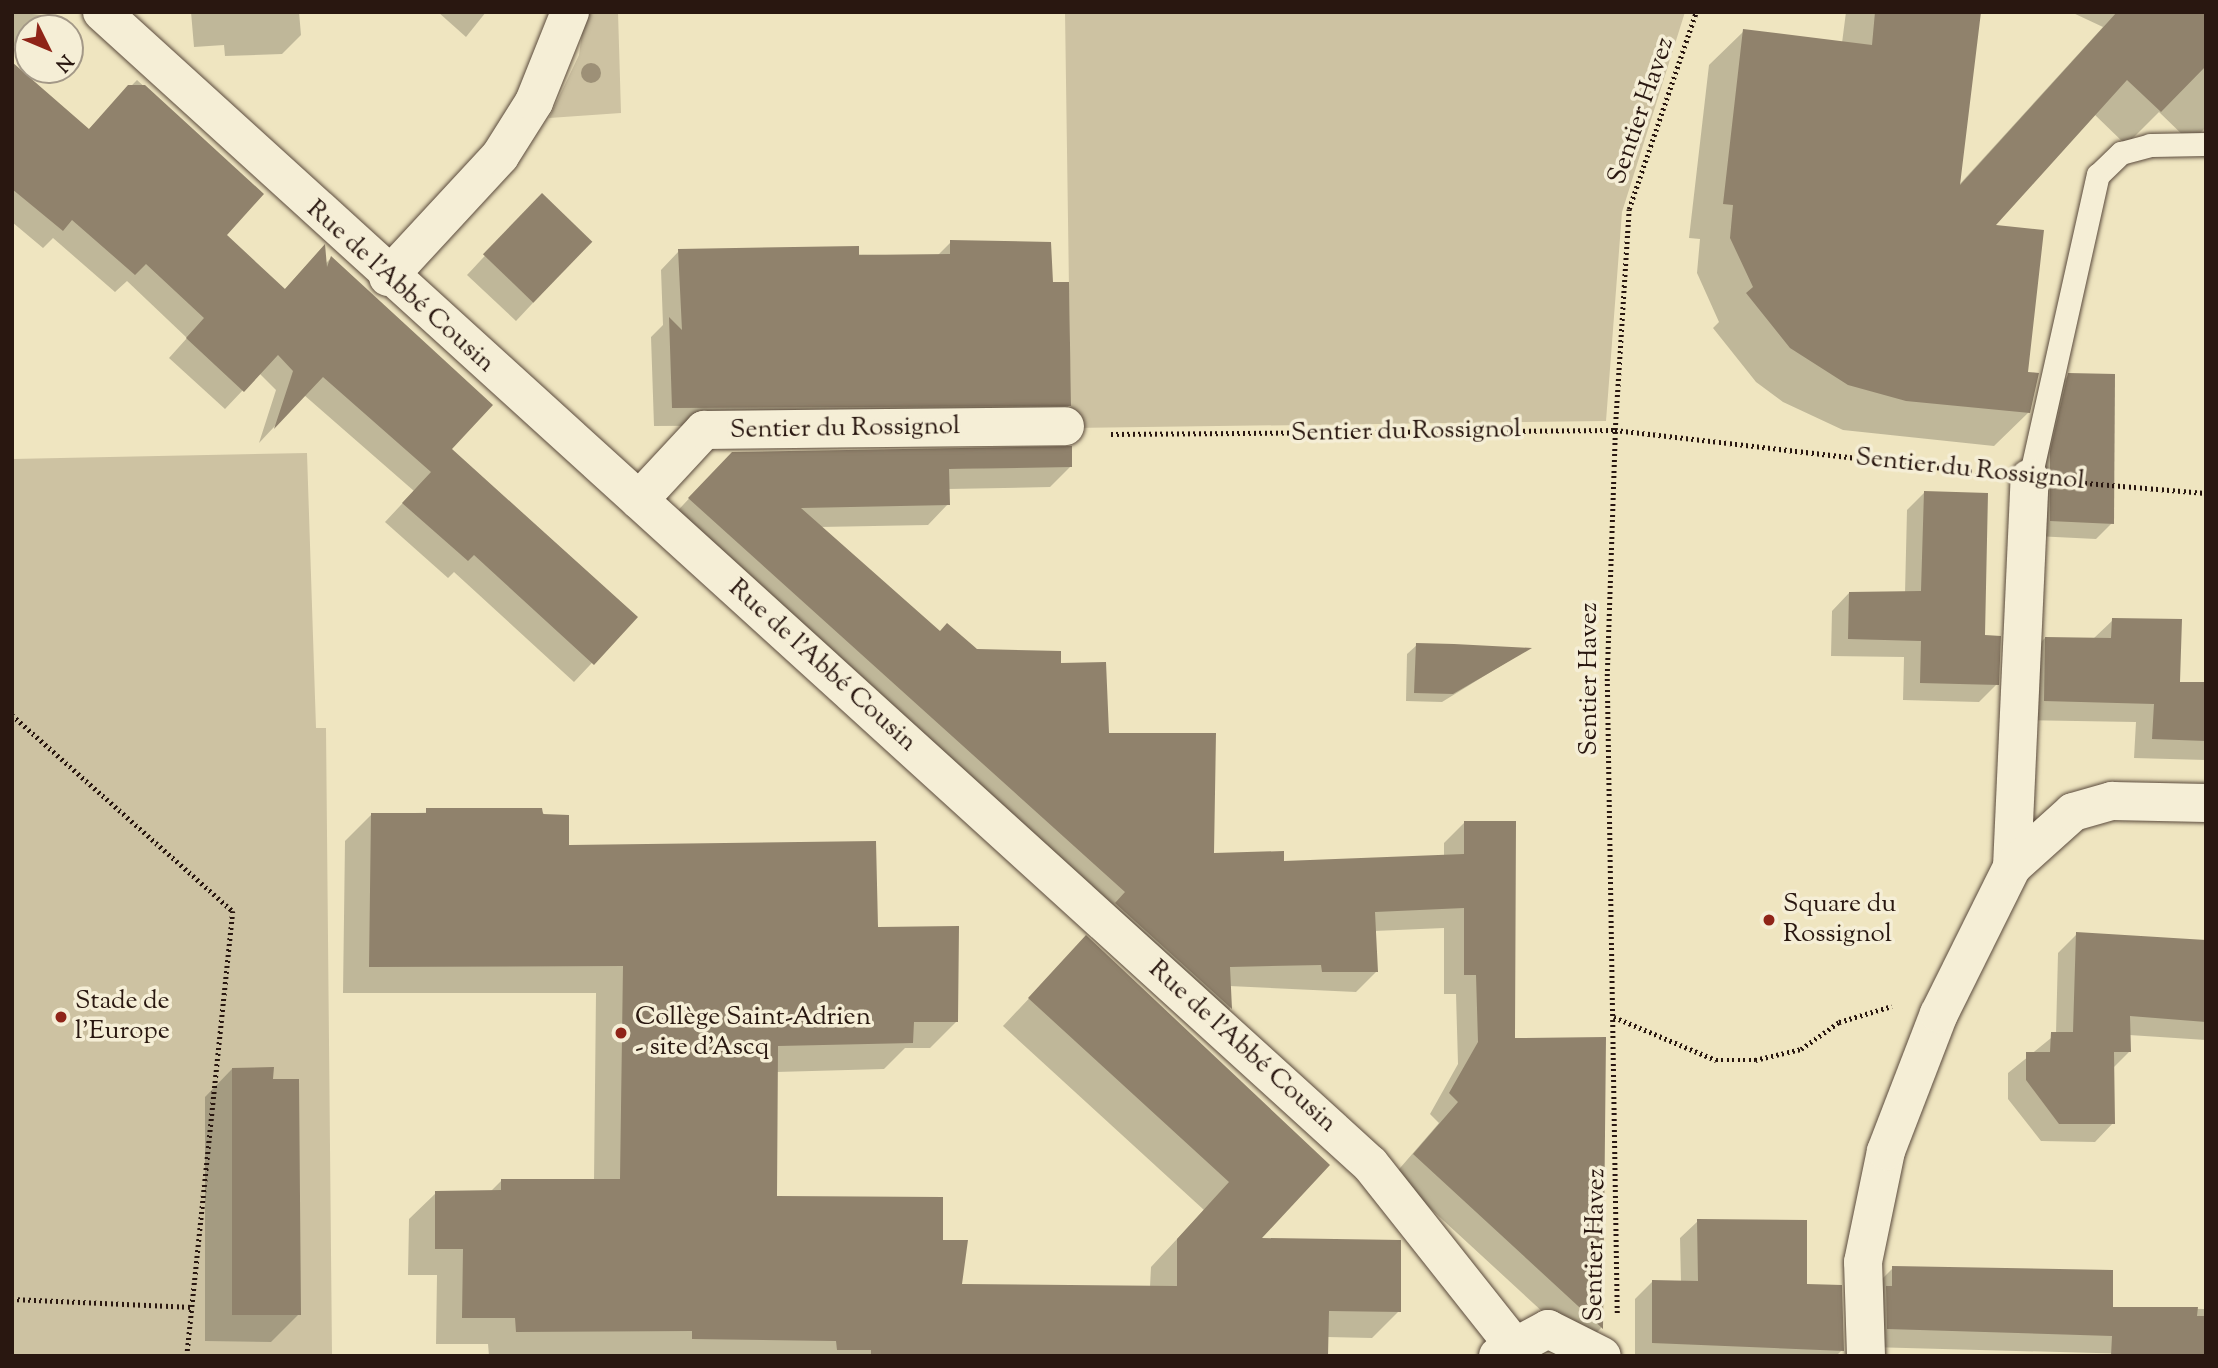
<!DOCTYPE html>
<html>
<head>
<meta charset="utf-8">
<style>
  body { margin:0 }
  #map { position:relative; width:2218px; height:1368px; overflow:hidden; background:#efe5c0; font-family:"Sorts Mill Goudy",serif }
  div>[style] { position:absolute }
  .green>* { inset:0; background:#cdc2a2 }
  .shadow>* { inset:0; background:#0003 }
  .building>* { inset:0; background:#90826c; transform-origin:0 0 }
  .path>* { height:4.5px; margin-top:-2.25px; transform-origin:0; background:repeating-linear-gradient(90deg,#291710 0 2px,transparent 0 5.5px) }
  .roads { filter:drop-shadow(0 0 2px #5a4a3c) drop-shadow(0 0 2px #5a4a3c) }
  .lane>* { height:23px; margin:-11.5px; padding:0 11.5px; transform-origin:11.5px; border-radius:11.5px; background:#f5eed6 }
  .street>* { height:38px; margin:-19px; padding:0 19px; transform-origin:19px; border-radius:19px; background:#f5eed6 }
  .trees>* { width:20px; height:20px; margin:-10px; border-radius:50%; background:#9d9077 }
  .dots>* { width:19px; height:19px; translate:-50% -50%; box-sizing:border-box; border:4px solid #f5eed6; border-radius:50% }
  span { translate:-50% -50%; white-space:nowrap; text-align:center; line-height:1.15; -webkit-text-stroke:7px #f5eed6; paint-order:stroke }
  .street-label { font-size:26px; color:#291710 }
  .poi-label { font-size:26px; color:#291710 }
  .left { translate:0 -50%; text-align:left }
  .frame { position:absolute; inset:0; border:14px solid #291710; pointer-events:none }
  .north { position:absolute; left:14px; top:14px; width:70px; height:70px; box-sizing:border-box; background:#f5eed6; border:2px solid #a39887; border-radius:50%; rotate:133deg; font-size:19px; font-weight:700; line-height:28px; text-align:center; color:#291710 }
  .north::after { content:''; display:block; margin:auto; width:24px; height:32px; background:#8f2418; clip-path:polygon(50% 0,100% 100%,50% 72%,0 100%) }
</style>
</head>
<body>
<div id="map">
  <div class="green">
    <div style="clip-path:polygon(585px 12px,618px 12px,621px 113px,549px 118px,579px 55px)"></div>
    <div style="clip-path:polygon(1065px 12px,1685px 12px,1622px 212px,1606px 421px,1071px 428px)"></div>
    <div style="clip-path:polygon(307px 453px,316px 728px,326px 728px,332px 1355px,12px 1356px,12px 459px)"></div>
  </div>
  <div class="shadow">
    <div style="clip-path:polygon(12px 12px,42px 15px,12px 49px)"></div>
    <div style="clip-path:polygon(191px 12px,299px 12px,301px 35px,282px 54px,225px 56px,224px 45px,194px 47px)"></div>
    <div style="clip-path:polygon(438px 12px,486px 12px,466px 37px)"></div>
    <div style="clip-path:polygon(1846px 12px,1980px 12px,1958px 186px,2103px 27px,2071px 12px,2206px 12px,2206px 127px,2191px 143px,2159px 112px,2126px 145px,2094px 114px,1992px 226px,2029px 412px,1994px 446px,1843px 430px,1783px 402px,1756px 382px,1713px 328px,1719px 322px,1697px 273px,1700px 239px,1689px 238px,1709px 65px,1744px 31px,1842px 43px)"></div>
    <div style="clip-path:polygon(12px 64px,88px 130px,137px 80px,262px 195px,225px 236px,284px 290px,323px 247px,325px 264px,331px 258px,450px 449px,635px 617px,574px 682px,454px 572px,448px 578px,385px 522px,414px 491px,304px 395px,259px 443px,276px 390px,259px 373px,225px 409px,169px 358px,187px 338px,127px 281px,115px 292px,53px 238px,43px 248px,12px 222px)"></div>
    <div style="clip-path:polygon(524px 214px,590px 242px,516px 321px,467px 275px)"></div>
    <div style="clip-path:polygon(951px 242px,1051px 284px,1070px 405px,1051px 423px,654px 426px,651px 337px,663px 325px,661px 270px,679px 251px,937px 256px)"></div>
    <div style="clip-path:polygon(2069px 375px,2112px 523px,2096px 539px,2035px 536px,2052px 391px)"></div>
    <div style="clip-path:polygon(1071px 466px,1050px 487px,948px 489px,948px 504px,928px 525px,820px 527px,940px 633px,976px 651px,1059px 665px,1107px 735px,1212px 855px,1282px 863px,1444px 856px,1444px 843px,1465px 822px,1514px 1039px,1604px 1038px,1601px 1328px,1582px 1348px,1394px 1175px,1439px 1123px,1430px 1114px,1458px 1064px,1456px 994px,1444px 994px,1444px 928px,1374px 931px,1376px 972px,1356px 992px,1229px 986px,1230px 1009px,1211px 1028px,669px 520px,712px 474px)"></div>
    <div style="clip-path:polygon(1924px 493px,1997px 684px,1979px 702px,1903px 700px,1904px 657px,1831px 656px,1832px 611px,1849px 593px,1905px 593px,1907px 510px)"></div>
    <div style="clip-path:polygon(2113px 620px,2179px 683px,2206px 684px,2206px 760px,2134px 758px,2136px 722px,2025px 720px,2026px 657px,2045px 638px,2093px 639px)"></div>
    <div style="clip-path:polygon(1417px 645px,1528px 649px,1442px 702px,1406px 701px,1407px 654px)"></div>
    <div style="clip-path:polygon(541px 810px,567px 846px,876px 929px,957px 1021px,930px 1048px,905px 1048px,884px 1069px,776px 1072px,775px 1198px,941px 1242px,960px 1286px,1150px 1287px,1151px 1267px,1204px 1210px,1003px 1026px,1086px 938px,1328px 1165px,1258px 1240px,1399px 1311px,1372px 1338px,1327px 1337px,1326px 1356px,489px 1356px,488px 1344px,436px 1344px,437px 1275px,408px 1275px,409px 1219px,436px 1193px,490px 1192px,502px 1180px,594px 1181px,596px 993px,343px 993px,345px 841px,372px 814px)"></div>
    <div style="clip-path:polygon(2077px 934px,2206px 943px,2206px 1040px,2129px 1035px,2129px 1052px,2113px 1068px,2113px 1123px,2095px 1142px,2041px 1141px,2008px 1099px,2008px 1073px,2056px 1034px,2058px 953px)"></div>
    <div style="clip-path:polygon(232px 1069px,271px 1081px,299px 1314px,271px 1342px,205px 1341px,205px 1097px)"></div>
    <div style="clip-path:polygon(1698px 1221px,1806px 1285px,1842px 1350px,1836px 1356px,1635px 1356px,1635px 1299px,1652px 1282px,1681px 1282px,1680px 1238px)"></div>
    <div style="clip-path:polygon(1893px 1268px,2111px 1308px,2206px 1309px,2206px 1356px,1869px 1347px,1874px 1287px)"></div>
  </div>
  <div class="building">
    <div style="clip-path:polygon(1875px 12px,1981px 12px,1960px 185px,2117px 12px,2206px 12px,2206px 66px,2161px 112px,2127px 80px,1996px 225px,2044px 230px,2028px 372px,2039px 373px,2030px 413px,1906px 401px,1848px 385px,1790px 348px,1746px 293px,1753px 287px,1730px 238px,1733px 205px,1723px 204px,1743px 29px,1872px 45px)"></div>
    <div style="clip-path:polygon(12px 62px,89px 129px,128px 85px,145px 85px,264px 194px,227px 235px,285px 289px,325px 244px,327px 267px,331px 256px,493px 405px,452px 449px,638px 617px,594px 665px,474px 555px,468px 561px,402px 503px,431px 472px,323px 377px,274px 429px,293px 371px,278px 355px,244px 392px,186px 338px,204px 318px,146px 264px,135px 275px,72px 220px,63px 231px,12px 189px)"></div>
    <div style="left:542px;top:193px;width:70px;height:85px;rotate:44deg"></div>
    <div style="clip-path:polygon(950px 240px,1051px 242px,1053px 282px,1069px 282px,1071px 406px,672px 408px,669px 317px,682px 330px,678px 249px,859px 246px,859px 255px,950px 254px)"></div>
    <div style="clip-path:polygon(2068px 373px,2115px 374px,2114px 524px,2050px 521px,2050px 451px)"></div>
    <div style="clip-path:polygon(1072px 446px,1072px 467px,949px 469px,950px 505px,801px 508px,940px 631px,947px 623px,977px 649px,1061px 651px,1061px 663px,1106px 662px,1109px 733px,1216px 733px,1214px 853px,1284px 851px,1284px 861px,1464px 854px,1464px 821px,1516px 821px,1515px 1038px,1606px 1037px,1603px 1329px,1413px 1154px,1458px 1102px,1449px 1093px,1478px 1042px,1476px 975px,1464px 975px,1464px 908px,1375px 912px,1378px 972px,1322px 972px,1321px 965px,1230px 967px,1232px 1009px,1115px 903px,1125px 892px,688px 498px,732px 452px)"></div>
    <div style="clip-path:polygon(1924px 491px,1988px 493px,1985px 635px,2001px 636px,1999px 685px,1920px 683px,1921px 641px,1848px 639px,1849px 592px,1921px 591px)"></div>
    <div style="clip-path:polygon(2112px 618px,2182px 619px,2180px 682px,2206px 682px,2206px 741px,2152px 739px,2154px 704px,2044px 701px,2045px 637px,2111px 638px)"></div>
    <div style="clip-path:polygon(1416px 643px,1454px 644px,1532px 648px,1453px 694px,1414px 693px)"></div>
    <div style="clip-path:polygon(426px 808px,542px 808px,543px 814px,569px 815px,569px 845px,876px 841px,878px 927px,959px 926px,958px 1022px,914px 1022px,913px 1043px,778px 1046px,777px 1196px,943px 1197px,943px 1240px,968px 1240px,962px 1284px,1177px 1286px,1177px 1239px,1229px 1182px,1028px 998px,1086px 935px,1330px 1165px,1262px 1238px,1401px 1240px,1401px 1312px,1329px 1311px,1328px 1356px,871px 1356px,871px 1350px,837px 1350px,836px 1341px,692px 1339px,692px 1331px,516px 1332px,515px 1318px,462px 1318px,463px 1249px,435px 1249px,435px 1191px,501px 1190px,501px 1179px,620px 1179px,623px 966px,369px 967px,371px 813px,426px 813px)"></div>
    <div style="clip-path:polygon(2076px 932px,2206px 940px,2206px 1022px,2130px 1016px,2131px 1052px,2114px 1052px,2115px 1124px,2059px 1124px,2026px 1080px,2026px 1052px,2050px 1052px,2051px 1032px,2073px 1032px)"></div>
    <div style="clip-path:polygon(274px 1067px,273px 1079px,299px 1079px,301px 1315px,232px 1315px,232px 1068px)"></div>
    <div style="clip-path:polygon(1697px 1219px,1807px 1220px,1807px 1284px,1842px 1285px,1844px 1351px,1652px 1343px,1652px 1280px,1698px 1281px)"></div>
    <div style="clip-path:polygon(1892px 1266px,2113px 1270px,2113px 1307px,2198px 1307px,2197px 1316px,2206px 1316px,2206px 1356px,2111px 1356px,2112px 1336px,1887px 1329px,1886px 1286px,1892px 1286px)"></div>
  </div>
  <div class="path">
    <div style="left:1111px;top:434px;width:504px;rotate:-0.45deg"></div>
    <div style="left:1615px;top:430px;width:372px;rotate:6.6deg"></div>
    <div style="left:2074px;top:482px;width:132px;rotate:4.8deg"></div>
    <div style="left:12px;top:715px;width:295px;rotate:41.6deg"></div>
    <div style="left:233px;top:911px;width:447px;rotate:95.9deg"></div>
    <div style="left:1614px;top:1017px;width:111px;rotate:22.9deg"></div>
    <div style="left:1716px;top:1060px;width:39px"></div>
    <div style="left:1755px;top:1060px;width:47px;rotate:-13.4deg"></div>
    <div style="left:1801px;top:1049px;width:47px;rotate:-35.4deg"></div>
    <div style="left:1839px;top:1022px;width:55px;rotate:-16.8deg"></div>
    <div style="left:12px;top:1299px;width:181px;rotate:2.5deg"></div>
    <div style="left:1617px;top:1313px;width:637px;rotate:-90.9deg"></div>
    <div style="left:1607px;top:676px;width:246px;rotate:-88.1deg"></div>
    <div style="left:1615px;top:430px;width:221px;rotate:-86.4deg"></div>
    <div style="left:1629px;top:209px;width:208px;rotate:-71.2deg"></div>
  </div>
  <div class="roads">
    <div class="lane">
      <div style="left:2030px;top:478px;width:311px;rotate:-77.4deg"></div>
      <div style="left:2098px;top:175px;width:32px;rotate:-44deg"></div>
      <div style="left:2121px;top:153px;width:30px;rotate:-15deg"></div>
      <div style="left:2150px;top:145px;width:56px;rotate:-1deg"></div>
    </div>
    <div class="street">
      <div style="left:102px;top:12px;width:1713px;rotate:42.26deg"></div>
      <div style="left:1370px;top:1164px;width:245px;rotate:51.6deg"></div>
      <div style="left:388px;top:277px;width:165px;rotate:-47.2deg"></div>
      <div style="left:500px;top:156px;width:64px;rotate:-57.8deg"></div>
      <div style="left:534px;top:102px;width:97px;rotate:-68.2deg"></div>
      <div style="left:639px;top:500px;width:96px;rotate:-47.1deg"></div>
      <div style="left:704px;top:430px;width:361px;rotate:-0.6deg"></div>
      <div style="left:2012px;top:867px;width:389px;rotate:-87.4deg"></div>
      <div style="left:1498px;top:1356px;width:57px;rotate:-28.4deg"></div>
      <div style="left:1548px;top:1329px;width:60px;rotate:26.6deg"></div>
      <div style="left:1866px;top:1356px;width:94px;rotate:-91.8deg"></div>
      <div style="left:1863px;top:1262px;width:113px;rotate:-78.3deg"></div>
      <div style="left:1886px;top:1151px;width:147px;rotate:-68.9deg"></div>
      <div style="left:1939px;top:1014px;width:164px;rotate:-63.6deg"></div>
      <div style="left:2012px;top:867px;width:82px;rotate:-42deg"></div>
      <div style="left:2073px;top:812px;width:41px;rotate:-15.8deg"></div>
      <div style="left:2112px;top:801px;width:94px;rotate:1.2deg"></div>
    </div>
  </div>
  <div class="trees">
    <div style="left:591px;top:73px"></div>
  </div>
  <div class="dots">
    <div style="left:1769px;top:920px;background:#8f2418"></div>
    <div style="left:61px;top:1017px;background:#8f2418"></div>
    <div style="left:621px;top:1033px;background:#8f2418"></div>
  </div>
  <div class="street-label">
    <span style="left:1642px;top:111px;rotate:-71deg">Sentier Havez</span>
    <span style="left:400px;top:287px;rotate:42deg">Rue de l'Abbé Cousin</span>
    <span style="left:845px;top:429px;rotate:-1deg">Sentier du Rossignol</span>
    <span style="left:1406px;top:432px;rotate:-1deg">Sentier du Rossignol</span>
    <span style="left:1970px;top:470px;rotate:6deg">Sentier du Rossignol</span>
    <span style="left:822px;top:666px;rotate:42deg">Rue de l'Abbé Cousin</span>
    <span style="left:1590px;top:679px;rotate:-90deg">Sentier Havez</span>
    <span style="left:1242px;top:1047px;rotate:42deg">Rue de l'Abbé Cousin</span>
    <span style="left:1596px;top:1245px;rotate:-89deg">Sentier Havez</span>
  </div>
  <div class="poi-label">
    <span class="left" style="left:1783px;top:920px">Square du<br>Rossignol</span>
    <span class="left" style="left:75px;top:1017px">Stade de<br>l'Europe</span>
    <span class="left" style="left:635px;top:1033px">Collège Saint-Adrien<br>- site d'Ascq</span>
  </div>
  <div class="frame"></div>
  <div class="north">N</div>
</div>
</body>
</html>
